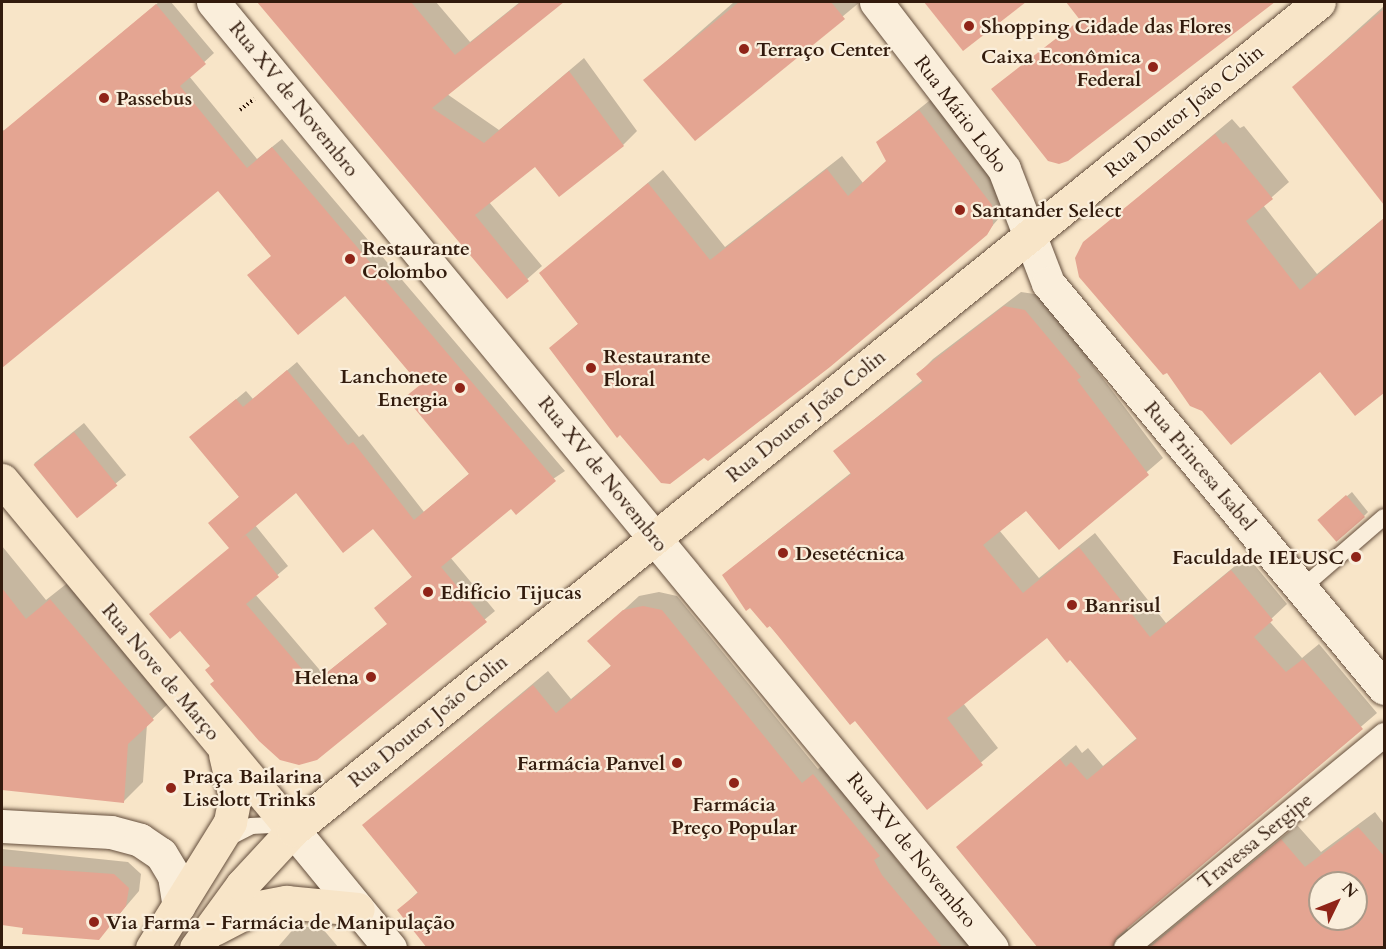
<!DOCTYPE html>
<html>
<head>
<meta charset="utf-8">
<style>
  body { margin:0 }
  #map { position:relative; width:1386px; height:949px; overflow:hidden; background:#f8e5c8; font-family:Cardo,serif }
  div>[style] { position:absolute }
  .shadow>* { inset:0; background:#0003; transform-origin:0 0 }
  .building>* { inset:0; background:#e4a592; transform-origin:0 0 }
  .path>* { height:4px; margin-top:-2px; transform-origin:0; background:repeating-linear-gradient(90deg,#321b0d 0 1.5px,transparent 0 4.5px) }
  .roads { filter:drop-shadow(0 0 2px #644e3c) drop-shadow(0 0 2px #644e3c) }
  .service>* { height:16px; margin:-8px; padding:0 8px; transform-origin:8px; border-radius:8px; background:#faeedb }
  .pedestrian>* { height:24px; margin:-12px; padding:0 12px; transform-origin:12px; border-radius:12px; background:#faeedb }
  .minor>* { height:33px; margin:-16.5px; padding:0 16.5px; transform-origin:16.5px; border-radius:16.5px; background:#faeedb }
  .secondary>* { height:33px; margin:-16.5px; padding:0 16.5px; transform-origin:16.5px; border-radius:16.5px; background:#faeedb }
  .primary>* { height:33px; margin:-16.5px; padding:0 16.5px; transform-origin:16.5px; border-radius:16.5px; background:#f8e5c8 }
  .dots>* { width:16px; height:16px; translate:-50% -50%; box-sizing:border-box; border:3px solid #faeedb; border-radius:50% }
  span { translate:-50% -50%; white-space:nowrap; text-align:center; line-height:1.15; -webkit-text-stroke:4.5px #faeedb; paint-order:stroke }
  .poi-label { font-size:20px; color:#321b0d; font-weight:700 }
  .left { translate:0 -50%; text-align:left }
  .right { translate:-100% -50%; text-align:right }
  .street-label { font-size:20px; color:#321b0d }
  .frame { position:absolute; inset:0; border:3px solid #321b0d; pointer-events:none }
  .north { position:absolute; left:1308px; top:871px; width:60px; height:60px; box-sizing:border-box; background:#faeedb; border:2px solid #aa9a89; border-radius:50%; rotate:47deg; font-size:16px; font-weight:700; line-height:24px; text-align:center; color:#321b0d }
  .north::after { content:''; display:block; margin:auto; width:21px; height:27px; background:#8f2418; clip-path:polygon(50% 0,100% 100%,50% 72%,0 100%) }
</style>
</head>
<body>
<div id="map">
  <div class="shadow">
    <div style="clip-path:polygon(evenodd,159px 2px,171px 2px,214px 53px,189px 76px,257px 159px,282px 139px,565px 471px,511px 507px,450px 557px,495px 611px,316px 758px,216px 681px,211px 666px,180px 629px,151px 614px,230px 548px,210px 523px,240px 496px,191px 437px,246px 391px,253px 399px,297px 362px,359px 437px,363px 434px,424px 512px,470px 473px,422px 384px,346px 294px,272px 255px,218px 189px,9px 359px,2px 350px,2px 128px,4px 131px,159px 2px,296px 491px,373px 527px,413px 576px,386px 599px,389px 623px,324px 675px,255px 594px,288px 566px,255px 525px,296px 491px)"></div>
    <div style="clip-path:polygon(259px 2px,436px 2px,470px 42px,520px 2px,561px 2px,447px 94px,499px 130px,584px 58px,637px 131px,623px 145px,535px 165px,489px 202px,542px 266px,507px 297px)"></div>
    <div style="clip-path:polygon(734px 2px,860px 2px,695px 139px,645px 80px)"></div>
    <div style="clip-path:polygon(926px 2px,1024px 2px,963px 49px)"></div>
    <div style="clip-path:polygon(1068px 2px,1272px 2px,1068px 159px,993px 89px,1081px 19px)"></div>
    <div style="clip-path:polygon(1384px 6px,1384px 202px,1294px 87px)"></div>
    <div style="clip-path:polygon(934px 97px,1006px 190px,1007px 209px,986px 233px,551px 348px,579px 323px,541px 273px,663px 170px,725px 247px,842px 156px,863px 183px,887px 161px,878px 142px)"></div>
    <div style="clip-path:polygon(1232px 119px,1240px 128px,1244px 126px,1289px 182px,1263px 205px,1317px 274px,1384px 218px,1384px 390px,1355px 414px,1320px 370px,1168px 371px,1097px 232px)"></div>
    <div style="clip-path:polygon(evenodd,1021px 292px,1041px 295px,1096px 361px,1092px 364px,1163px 458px,1059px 548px,1027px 509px,999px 530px,1039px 578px,1095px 533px,1166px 623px,1247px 556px,1287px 604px,1269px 621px,1302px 658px,1319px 644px,1377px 713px,1127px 927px,1130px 941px,1138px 947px,1152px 944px,1297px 825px,1321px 852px,1375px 812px,1384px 824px,1384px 948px,1040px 948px,958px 847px,1076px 745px,1082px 753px,1088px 748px,1103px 766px,1137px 738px,1071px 658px,1047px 636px,963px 703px,998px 748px,928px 808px,855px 719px,723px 575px,852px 472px,835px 451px,923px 380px,918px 374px,933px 359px,1021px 292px,1320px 883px,1356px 883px,1356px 919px,1320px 919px,1320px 883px)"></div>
    <div style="left:84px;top:423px;width:67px;height:64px;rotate:51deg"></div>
    <div style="clip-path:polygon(1352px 492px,1368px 512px,1364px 516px,1324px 515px)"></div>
    <div style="clip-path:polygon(2px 546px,46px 600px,70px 581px,172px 700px,147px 724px,143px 782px,124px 801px,2px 787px)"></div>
    <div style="clip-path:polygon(659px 592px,677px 596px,818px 769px,829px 760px,897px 860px,972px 948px,429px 948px,399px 910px,418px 892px,364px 825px,548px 671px,571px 699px,612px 665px,590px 641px,639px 596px)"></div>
    <div style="clip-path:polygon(2px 849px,128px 862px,141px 874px,139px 891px,98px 939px,2px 924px)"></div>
    <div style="clip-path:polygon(296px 926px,322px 928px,339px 948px,277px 948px)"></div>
  </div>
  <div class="building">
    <div style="clip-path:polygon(257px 2px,411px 2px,455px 55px,521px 2px,564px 2px,432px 108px,484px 143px,569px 71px,624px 146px,559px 197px,535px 167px,475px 215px,529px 281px,507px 299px)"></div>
    <div style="clip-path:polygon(739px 2px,831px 2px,845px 19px,695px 141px,643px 80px)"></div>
    <div style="clip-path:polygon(924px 2px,1026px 2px,963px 51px)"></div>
    <div style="clip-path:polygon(1066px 2px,1275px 2px,1068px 161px,1059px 164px,1048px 161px,991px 89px,1080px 20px)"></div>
    <div style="clip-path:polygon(evenodd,156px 4px,206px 64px,180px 86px,247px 168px,272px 147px,556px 481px,516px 515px,511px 509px,441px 567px,487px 622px,317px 760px,299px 765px,280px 760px,259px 741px,210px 684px,214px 681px,205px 670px,210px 666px,180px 631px,170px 639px,149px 614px,229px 548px,208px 523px,239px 497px,189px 437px,236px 399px,243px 407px,287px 370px,348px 445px,353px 442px,414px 520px,469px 474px,405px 397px,420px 385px,345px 296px,298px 335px,247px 275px,271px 256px,218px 191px,2px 368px,2px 132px,156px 4px,296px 493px,343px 553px,373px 529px,412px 577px,374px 608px,387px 624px,314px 683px,246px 604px,279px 577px,246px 535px,238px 541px,296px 493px)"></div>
    <div style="clip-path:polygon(1384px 9px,1384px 205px,1292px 87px)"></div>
    <div style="clip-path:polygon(919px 110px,992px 205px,993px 225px,987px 235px,830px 367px,708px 461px,704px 458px,670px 484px,661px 483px,620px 435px,617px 438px,549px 348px,578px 324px,539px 273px,648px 183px,710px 260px,827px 169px,848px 196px,886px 161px,876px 142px)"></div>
    <div style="clip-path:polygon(1215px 134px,1223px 144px,1226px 142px,1273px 199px,1246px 221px,1300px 290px,1384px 218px,1384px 393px,1355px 416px,1320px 372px,1231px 445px,1202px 411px,1190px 406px,1167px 373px,1163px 375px,1079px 277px,1075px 258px,1083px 242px)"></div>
    <div style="clip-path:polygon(1004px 306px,1025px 310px,1081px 377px,1077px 380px,1149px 475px,1059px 550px,1026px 511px,983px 545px,1023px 593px,1079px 547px,1150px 637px,1231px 570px,1273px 620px,1254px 637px,1286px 672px,1303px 659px,1363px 729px,1117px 937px,1112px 948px,1038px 948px,956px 847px,1060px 759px,1066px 767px,1071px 762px,1087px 780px,1137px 739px,1070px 660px,1067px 663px,1047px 638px,947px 718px,983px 765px,927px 810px,855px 721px,850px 725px,770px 626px,767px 628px,750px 608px,746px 611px,722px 575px,851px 474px,833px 451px,923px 382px,916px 374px)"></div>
    <div style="left:74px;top:432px;width:69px;height:52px;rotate:51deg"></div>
    <div style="left:1346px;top:495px;width:29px;height:38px;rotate:49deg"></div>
    <div style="clip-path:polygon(2px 588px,26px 619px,50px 599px,154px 720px,128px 744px,124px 803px,2px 790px)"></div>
    <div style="clip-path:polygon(643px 606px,662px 610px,802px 783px,813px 774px,880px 856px,874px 860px,882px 875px,943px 948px,427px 948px,397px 910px,418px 893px,362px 825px,533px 685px,556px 713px,611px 666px,587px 641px,623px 610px)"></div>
    <div style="clip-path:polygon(evenodd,1358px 827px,1384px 856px,1384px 948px,1149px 948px,1281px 839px,1305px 867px,1358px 827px,1320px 883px,1356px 883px,1356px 919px,1320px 919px,1320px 883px)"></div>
    <div style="clip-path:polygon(2px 866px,114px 874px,129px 888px,126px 906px,99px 940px,22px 934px,23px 928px,2px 925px)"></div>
  </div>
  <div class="path">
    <div style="left:240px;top:110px;width:18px;rotate:-38deg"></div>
  </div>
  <div class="roads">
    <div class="service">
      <div style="left:1302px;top:588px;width:108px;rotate:-40.9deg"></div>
      <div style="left:226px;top:839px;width:28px;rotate:-27deg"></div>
      <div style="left:251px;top:826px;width:21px;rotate:-3deg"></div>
      <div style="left:272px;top:825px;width:17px;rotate:13deg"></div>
    </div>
    <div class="pedestrian">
      <div style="left:1126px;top:948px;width:335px;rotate:-39.5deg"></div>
    </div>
    <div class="minor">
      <div style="left:2px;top:826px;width:109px;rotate:3.2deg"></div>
      <div style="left:111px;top:832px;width:30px;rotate:15deg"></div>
      <div style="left:140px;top:840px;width:25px;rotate:34deg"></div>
      <div style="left:161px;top:854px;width:26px;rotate:59deg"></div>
      <div style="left:174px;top:876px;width:30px;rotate:81deg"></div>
    </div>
    <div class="secondary">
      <div style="left:213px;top:2px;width:1225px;rotate:50.53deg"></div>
      <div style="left:876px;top:2px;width:210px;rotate:52.5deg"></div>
      <div style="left:1004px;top:169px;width:122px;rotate:68.9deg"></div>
      <div style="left:1048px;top:283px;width:526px;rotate:50.32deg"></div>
      <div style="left:293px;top:830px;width:153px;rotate:50.6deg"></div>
    </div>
    <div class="primary">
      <div style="left:2px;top:480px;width:455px;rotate:50.3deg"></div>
      <div style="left:214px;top:929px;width:45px;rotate:-27.7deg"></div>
      <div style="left:254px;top:908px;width:33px;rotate:-11deg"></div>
      <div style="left:286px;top:902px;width:72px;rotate:5.6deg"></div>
      <div style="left:152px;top:948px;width:148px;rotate:-58.2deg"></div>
      <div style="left:230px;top:822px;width:25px;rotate:-79deg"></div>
      <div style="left:235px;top:797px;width:44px;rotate:-103.1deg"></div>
      <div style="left:196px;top:948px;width:78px;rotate:-53.9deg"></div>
      <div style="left:242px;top:885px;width:75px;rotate:-47.2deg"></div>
      <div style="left:293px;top:830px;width:1318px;rotate:-38.9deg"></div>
    </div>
  </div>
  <div class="dots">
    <div style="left:969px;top:26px;background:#8f2418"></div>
    <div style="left:744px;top:49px;background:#8f2418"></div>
    <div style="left:1153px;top:67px;background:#8f2418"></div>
    <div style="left:104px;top:98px;background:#8f2418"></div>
    <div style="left:960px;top:210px;background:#8f2418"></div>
    <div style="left:350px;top:259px;background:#8f2418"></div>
    <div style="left:591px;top:368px;background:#8f2418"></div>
    <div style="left:460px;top:388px;background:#8f2418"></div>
    <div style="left:783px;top:553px;background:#8f2418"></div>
    <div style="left:1356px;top:557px;background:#8f2418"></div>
    <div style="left:428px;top:592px;background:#8f2418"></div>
    <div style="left:1072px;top:605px;background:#8f2418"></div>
    <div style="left:371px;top:677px;background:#8f2418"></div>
    <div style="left:677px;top:763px;background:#8f2418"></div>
    <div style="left:734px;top:783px;background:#8f2418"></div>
    <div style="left:171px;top:788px;background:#8f2418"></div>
    <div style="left:94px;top:922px;background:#8f2418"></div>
  </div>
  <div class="poi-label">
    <span class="left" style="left:981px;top:26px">Shopping Cidade das Flores</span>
    <span class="left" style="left:756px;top:49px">Terraço Center</span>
    <span class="right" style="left:1141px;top:68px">Caixa Econômica<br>Federal</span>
    <span class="left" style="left:116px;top:98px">Passebus</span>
    <span class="left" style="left:972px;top:210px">Santander Select</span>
    <span class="left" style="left:362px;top:260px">Restaurante<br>Colombo</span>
    <span class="left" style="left:603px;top:368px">Restaurante<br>Floral</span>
    <span class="right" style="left:448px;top:388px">Lanchonete<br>Energia</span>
    <span class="left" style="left:795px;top:553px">Desetécnica</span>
    <span class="right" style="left:1344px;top:557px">Faculdade IELUSC</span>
    <span class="left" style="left:440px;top:592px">Edifício Tijucas</span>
    <span class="left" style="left:1084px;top:605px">Banrisul</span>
    <span class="right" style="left:359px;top:677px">Helena</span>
    <span class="right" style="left:665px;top:763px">Farmácia Panvel</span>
    <span class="left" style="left:183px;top:788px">Praça Bailarina<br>Liselott Trinks</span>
    <span style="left:734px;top:816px">Farmácia<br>Preço Popular</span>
    <span class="left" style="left:106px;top:922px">Via Farma - Farmácia de Manipulação</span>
  </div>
  <div class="street-label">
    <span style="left:294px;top:99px;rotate:51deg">Rua XV de Novembro</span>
    <span style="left:1184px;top:111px;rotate:-39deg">Rua Doutor João Colin</span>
    <span style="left:961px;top:114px;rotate:53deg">Rua Mário Lobo</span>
    <span style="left:806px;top:416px;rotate:-39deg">Rua Doutor João Colin</span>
    <span style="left:1200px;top:466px;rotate:50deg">Rua Princesa Isabel</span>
    <span style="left:603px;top:474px;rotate:51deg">Rua XV de Novembro</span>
    <span style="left:161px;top:672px;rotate:50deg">Rua Nove de Março</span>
    <span style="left:428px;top:721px;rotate:-39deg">Rua Doutor João Colin</span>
    <span style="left:1255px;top:841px;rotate:-39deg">Travessa Sergipe</span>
    <span style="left:912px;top:850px;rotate:51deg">Rua XV de Novembro</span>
  </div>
  <div class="frame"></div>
  <div class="north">N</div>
</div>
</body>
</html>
